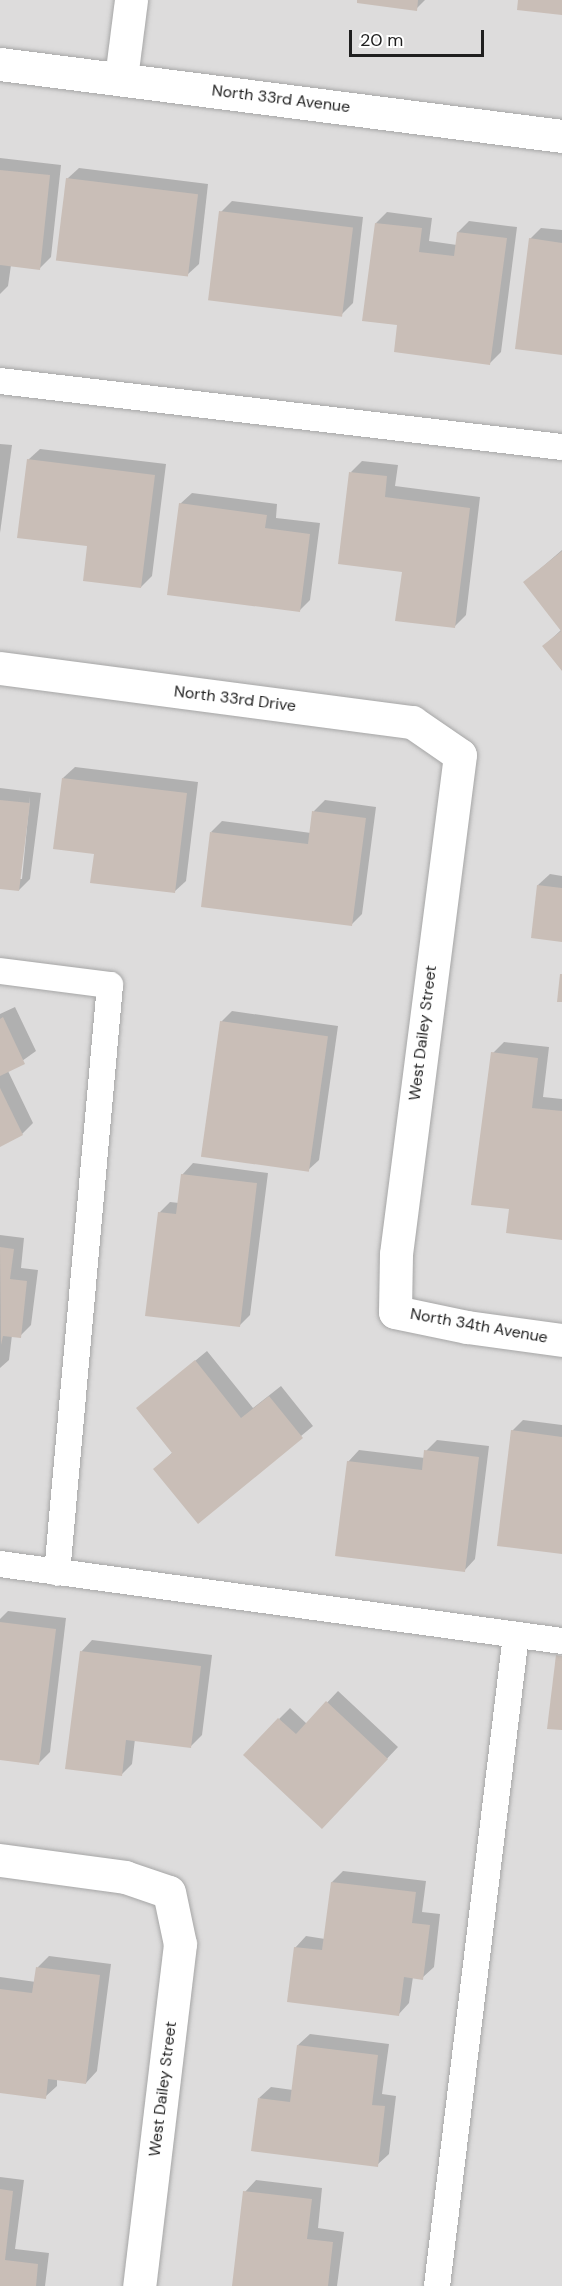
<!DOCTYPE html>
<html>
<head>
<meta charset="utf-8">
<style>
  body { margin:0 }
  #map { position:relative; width:562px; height:2286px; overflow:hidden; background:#f1ece5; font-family:"DM Sans",sans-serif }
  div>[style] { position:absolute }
  .residential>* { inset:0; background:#dddcdc; transform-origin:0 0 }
  .shadow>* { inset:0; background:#0003 }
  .building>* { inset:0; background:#c9beb7; transform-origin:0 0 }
  .roads { filter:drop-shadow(0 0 2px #a6a6a6) drop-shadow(0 0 2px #a6a6a6) }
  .service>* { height:26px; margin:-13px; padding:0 13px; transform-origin:13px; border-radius:13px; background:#fff }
  .minor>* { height:33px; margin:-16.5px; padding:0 16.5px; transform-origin:16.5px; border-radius:16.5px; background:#fff }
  span { translate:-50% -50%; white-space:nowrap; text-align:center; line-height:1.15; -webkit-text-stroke:5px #fff; paint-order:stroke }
  .street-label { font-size:16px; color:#1f1f1f }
  .scale { position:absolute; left:349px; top:30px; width:135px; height:27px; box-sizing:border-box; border:3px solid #1f1f1f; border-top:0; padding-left:8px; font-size:18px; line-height:21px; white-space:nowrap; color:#1f1f1f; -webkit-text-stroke:4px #fff; paint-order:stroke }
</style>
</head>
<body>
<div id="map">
  <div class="residential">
    <div style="left:0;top:0;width:562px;height:2286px"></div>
  </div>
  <div class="shadow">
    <div style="clip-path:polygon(359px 0,425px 0,416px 9px)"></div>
    <div style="clip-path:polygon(0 158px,61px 165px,51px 257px,40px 268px,11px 265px,8px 286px,0 294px)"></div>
    <div style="clip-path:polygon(79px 168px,208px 184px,199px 264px,187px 275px,67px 179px)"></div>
    <div style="clip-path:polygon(232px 201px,363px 217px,353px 303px,341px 315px,221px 212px)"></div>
    <div style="clip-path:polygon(387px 212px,432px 218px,429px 241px,457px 245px,458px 232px,469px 221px,517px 227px,501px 352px,490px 363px,398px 324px,376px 223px)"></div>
    <div style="clip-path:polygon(541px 228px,562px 230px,562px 353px,530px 239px)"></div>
    <div style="clip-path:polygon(0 444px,12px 445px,0 533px)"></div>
    <div style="clip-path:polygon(40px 449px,166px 464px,152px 576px,141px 587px,89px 545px,28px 460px)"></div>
    <div style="clip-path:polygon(362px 461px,398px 465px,395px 486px,480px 497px,466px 615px,454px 627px,404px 571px,351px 472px)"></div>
    <div style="clip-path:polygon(192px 493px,277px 504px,276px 518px,320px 523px,310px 600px,299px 611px,180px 504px)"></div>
    <div style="clip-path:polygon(562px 550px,562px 669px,544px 646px,561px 630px,525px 582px)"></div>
    <div style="clip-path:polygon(75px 767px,198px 782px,186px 881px,174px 892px,95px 853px,63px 778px)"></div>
    <div style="clip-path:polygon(evenodd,0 788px,41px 793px,30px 879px,19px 890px,0 887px,0 788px,30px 796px,22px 879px,19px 879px,30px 796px)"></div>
    <div style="clip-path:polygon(325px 800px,376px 807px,362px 914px,351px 925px,211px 832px,222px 821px,311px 833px,314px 811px)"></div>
    <div style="clip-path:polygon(550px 874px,562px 876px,562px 940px,538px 885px)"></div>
    <div style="clip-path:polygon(15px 1007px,36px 1051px,8px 1071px,33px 1123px,22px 1134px,0 1145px,0 1014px)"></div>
    <div style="clip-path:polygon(232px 1011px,338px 1026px,319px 1160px,307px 1171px,221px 1022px)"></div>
    <div style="clip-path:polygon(504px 1042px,549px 1047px,543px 1097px,562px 1099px,562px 1239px,493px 1053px)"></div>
    <div style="clip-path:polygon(193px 1163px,268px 1173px,250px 1315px,239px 1326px,159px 1213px,170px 1202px,179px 1203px,182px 1175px)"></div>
    <div style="clip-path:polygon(0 1235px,24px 1238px,21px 1268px,38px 1270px,31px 1325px,20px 1336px,12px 1335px,9px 1360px,0 1368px)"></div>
    <div style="clip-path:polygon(207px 1351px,253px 1408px,281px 1386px,313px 1426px,198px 1522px,155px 1469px,173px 1452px,138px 1408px)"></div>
    <div style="clip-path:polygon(523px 1420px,562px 1425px,562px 1552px,512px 1431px)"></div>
    <div style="clip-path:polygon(437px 1440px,489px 1446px,475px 1559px,464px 1571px,348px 1462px,359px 1450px,425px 1458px,426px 1451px)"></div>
    <div style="clip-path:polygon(8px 1611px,66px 1618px,50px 1752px,39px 1763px,0 1759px,0 1619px)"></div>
    <div style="clip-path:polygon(92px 1640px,212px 1655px,202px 1735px,191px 1746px,135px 1739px,132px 1764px,121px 1775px,81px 1652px)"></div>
    <div style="clip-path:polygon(338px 1691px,398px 1747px,333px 1816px,279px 1719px,290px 1708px,307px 1724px)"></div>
    <div style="clip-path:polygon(343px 1871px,426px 1881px,422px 1912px,440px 1914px,434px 1967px,422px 1978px,413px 1977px,409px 2003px,398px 2015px,295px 1948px,306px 1936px,325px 1939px,332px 1882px)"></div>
    <div style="clip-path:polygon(49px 1956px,111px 1964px,97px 2071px,86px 2083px,57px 2079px,57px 2086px,45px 2097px,0 2092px,0 1977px,36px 1982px,38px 1967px)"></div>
    <div style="clip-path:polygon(310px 2034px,389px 2044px,382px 2094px,396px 2096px,389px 2154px,377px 2165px,259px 2098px,271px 2087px,293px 2090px,298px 2045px)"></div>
    <div style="clip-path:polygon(0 2177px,24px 2180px,15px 2249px,49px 2253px,45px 2286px,0 2286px)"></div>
    <div style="clip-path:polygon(256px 2180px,322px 2188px,318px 2228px,344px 2232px,337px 2286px,233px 2286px,245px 2192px)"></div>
  </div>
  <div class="building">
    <div style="clip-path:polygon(357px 0,418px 0,417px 11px,357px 3px)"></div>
    <div style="clip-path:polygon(518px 0,562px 0,562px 15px,517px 10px)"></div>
    <div style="clip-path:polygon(0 170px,50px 175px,40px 270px,0 265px)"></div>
    <div style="left:66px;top:178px;width:133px;height:83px;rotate:7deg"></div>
    <div style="left:219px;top:211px;width:135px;height:90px;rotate:7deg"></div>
    <div style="clip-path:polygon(375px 223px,422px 228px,419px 252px,454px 256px,457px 232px,507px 238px,490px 365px,394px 352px,397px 325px,362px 321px)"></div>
    <div style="clip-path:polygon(529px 238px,562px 243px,562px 355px,515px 349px)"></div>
    <div style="clip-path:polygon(27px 459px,155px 475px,141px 588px,83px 581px,87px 546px,17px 538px)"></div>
    <div style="clip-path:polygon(349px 472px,387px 476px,385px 497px,470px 508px,455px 628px,395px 621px,402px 572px,338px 564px)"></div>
    <div style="clip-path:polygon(179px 503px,267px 515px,265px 528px,310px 534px,300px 612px,167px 595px)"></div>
    <div style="clip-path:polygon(562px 551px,562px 671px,542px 646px,561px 631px,523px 582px)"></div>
    <div style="clip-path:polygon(62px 778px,187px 793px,175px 893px,90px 883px,94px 854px,53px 849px)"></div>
    <div style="clip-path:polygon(0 800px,30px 803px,19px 891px,0 889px)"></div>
    <div style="clip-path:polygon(312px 811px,366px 818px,352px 926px,201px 907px,210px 832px,308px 844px)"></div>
    <div style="clip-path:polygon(537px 885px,562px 888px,562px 942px,531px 938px)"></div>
    <div style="clip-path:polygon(560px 974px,562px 974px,562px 1002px,557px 1002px)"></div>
    <div style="clip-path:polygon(3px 1017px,25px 1064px,0 1076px,0 1019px)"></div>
    <div style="left:220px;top:1021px;width:109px;height:137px;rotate:8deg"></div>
    <div style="clip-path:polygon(491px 1052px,538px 1058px,532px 1108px,562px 1111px,562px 1240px,506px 1233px,509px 1209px,471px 1205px)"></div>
    <div style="clip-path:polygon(0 1088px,23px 1135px,0 1147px)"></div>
    <div style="clip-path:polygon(181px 1174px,257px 1183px,240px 1327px,145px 1316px,158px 1212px,176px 1214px)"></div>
    <div style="clip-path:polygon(0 1247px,14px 1249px,10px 1279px,27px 1281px,21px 1338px,3px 1336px,1px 1345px)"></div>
    <div style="clip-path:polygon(195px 1360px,241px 1418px,269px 1396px,303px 1438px,198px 1524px,153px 1469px,172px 1453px,136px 1408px)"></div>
    <div style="clip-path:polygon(511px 1430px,562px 1437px,562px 1554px,497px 1546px)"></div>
    <div style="clip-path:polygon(424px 1450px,479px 1457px,465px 1572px,335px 1556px,347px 1461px,422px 1470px)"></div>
    <div style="clip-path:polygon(0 1622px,56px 1629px,39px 1765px,0 1760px)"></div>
    <div style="clip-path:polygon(80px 1651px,201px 1666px,191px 1748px,126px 1740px,122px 1776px,65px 1769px)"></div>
    <div style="clip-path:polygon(556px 1655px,562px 1656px,562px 1730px,547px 1729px)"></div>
    <div style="clip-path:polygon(326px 1701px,388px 1759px,322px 1829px,243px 1755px,278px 1718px,296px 1734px)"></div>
    <div style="clip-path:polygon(331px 1882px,416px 1892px,412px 1923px,430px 1925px,423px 1980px,404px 1977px,399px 2016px,287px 2002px,294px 1947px,322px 1950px)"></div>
    <div style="clip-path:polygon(36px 1967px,100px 1975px,86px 2084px,48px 2079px,46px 2099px,0 2093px,0 1989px,32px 1993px)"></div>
    <div style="clip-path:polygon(297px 2045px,378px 2055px,372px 2105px,385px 2106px,378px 2167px,251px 2151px,258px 2098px,290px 2102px)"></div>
    <div style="clip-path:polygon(0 2189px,13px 2191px,5px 2260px,38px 2264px,36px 2286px,0 2286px)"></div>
    <div style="clip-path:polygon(243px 2191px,312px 2199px,307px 2239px,333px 2242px,328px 2286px,232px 2286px)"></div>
  </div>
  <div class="roads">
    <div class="service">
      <div style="left:0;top:381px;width:566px;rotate:6.7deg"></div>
      <div style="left:0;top:971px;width:111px;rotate:7.3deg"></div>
      <div style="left:110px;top:985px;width:590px;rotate:95.15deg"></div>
      <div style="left:0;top:1564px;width:567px;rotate:7.8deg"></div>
      <div style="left:437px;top:2286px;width:656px;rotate:-83.08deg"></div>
    </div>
    <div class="minor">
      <div style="left:0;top:64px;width:567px;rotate:7.3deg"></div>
      <div style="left:121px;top:78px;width:79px;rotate:-82.7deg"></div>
      <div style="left:0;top:668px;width:416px;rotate:7.5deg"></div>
      <div style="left:412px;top:722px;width:58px;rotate:34.5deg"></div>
      <div style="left:460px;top:755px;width:503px;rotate:97.31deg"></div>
      <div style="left:396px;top:1254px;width:58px;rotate:91deg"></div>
      <div style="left:395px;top:1312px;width:74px;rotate:11.8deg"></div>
      <div style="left:467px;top:1327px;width:96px;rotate:7.8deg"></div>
      <div style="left:0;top:1860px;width:126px;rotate:7.7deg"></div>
      <div style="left:125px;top:1877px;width:46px;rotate:18.8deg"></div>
      <div style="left:169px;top:1892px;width:53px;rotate:78.1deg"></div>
      <div style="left:180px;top:1944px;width:344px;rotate:96.8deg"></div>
    </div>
  </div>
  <div class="street-label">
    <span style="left:281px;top:99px;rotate:7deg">North 33rd Avenue</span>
    <span style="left:235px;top:699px;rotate:7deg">North 33rd Drive</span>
    <span style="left:423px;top:1033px;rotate:-83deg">West Dailey Street</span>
    <span style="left:479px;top:1326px;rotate:10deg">North 34th Avenue</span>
    <span style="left:163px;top:2089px;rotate:-83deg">West Dailey Street</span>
  </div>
  <div class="scale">20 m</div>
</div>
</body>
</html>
